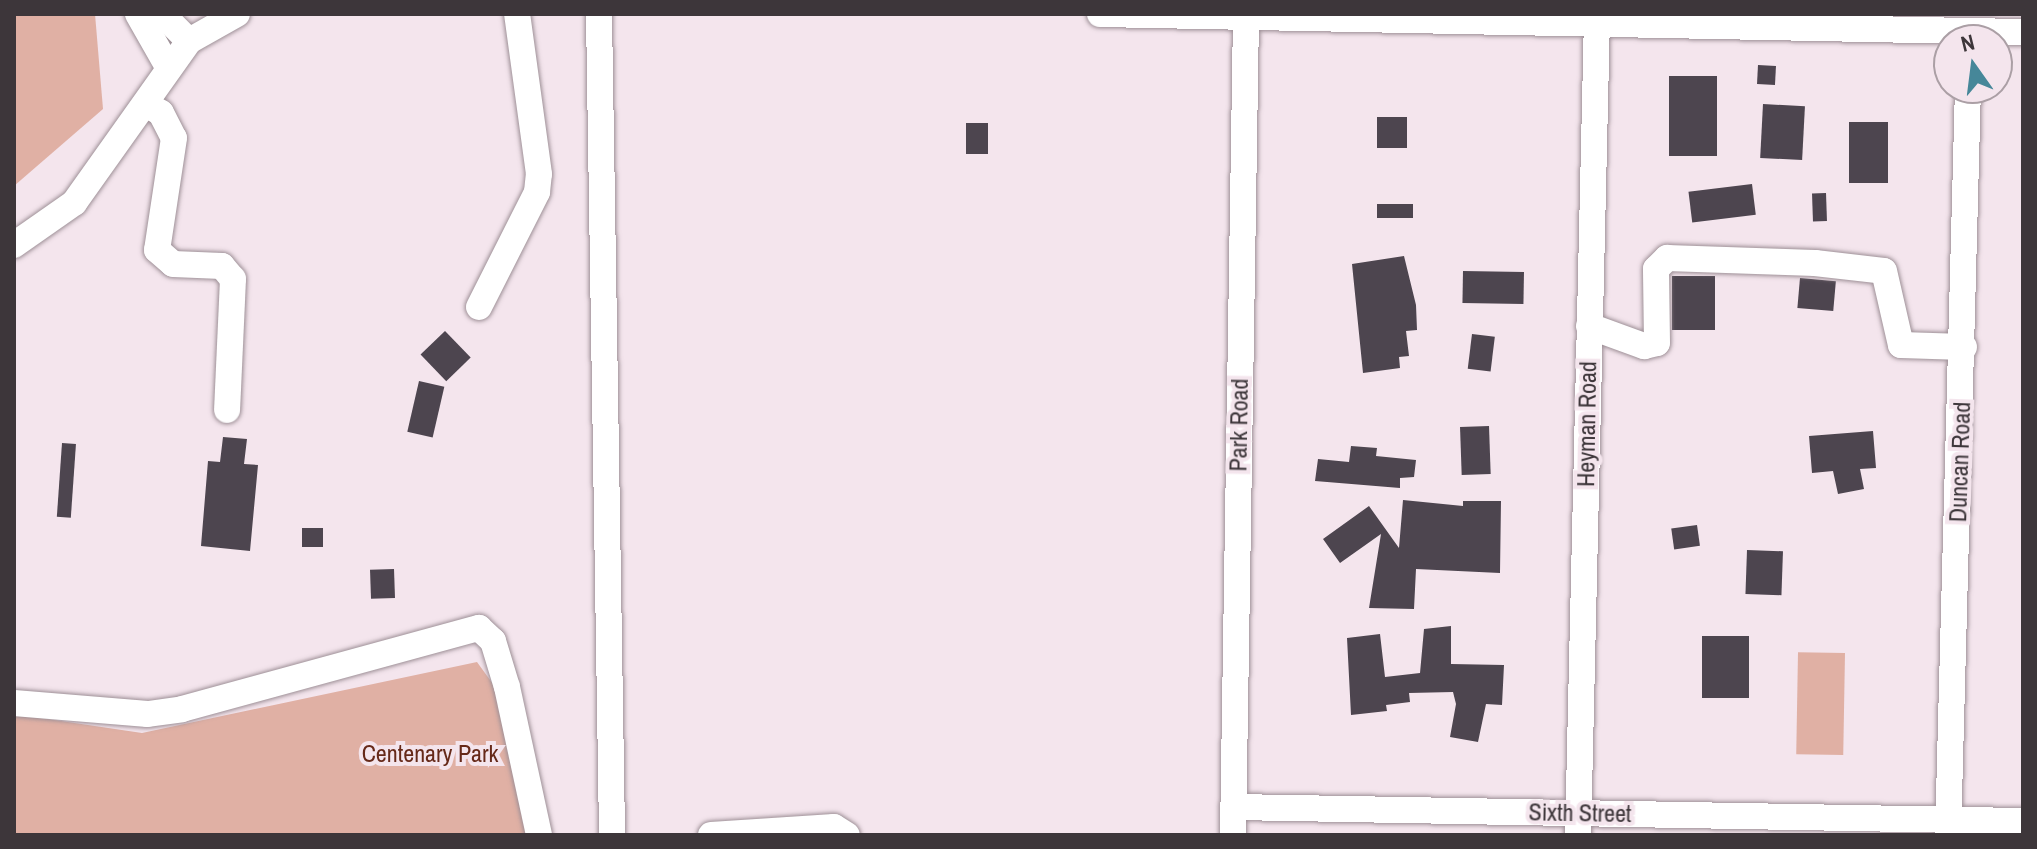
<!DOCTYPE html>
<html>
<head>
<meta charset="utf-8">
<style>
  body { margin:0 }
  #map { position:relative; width:2037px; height:849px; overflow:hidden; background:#f4e5ed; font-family:"Archivo Narrow",sans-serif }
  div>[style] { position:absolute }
  .green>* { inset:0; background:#e0b0a4; transform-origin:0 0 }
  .building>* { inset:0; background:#4d454f; transform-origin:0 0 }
  .roads { filter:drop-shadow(0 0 2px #9e9097) drop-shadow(0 0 2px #9e9097) }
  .minor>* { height:26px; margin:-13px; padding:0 13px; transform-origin:13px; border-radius:13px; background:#fff }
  span { translate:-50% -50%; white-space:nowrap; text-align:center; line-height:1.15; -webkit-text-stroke:8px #f4e5ed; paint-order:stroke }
  .street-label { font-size:24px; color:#3d363a }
  .park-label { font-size:24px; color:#662919 }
  .frame { position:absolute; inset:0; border:16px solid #3d363a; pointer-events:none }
  .north { position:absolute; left:1933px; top:24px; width:80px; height:80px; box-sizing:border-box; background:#f4e5ed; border:2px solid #ab9fa5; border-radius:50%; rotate:346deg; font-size:22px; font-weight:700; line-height:32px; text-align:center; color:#3d363a }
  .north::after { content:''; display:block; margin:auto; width:28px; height:36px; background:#468799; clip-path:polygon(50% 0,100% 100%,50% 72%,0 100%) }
</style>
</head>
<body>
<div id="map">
  <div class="green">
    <div style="clip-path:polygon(14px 14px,95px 14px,103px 109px,14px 186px)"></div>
    <div style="left:1845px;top:653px;width:102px;height:47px;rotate:91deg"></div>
    <div style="clip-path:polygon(477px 662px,506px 702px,529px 835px,14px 835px,14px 714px,142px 733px)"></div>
  </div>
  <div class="building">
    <div style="left:1758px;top:65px;width:18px;height:19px;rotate:3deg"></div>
    <div style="left:1669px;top:76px;width:48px;height:80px"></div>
    <div style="left:1763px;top:104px;width:42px;height:54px;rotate:3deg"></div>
    <div style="left:1407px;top:117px;width:31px;height:30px;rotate:90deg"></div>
    <div style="left:1888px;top:122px;width:61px;height:39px;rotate:90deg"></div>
    <div style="left:966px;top:123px;width:22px;height:31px"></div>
    <div style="left:1752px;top:184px;width:31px;height:64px;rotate:83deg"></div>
    <div style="left:1826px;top:193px;width:28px;height:14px;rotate:88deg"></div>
    <div style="left:1377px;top:204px;width:36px;height:14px"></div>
    <div style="clip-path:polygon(1404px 256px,1416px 305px,1417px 330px,1406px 331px,1409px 356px,1399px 357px,1400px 368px,1363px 373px,1352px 264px)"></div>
    <div style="left:1463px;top:271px;width:61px;height:32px;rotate:1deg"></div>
    <div style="left:1672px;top:276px;width:43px;height:54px"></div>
    <div style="left:1800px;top:278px;width:36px;height:30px;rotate:5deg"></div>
    <div style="left:445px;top:331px;width:37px;height:34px;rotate:46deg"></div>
    <div style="left:1472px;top:334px;width:23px;height:35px;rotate:7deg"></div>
    <div style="left:419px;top:381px;width:26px;height:52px;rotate:13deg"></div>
    <div style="left:1489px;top:426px;width:48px;height:29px;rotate:88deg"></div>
    <div style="clip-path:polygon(1873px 431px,1876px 468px,1860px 469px,1864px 489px,1838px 494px,1833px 471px,1812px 473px,1809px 436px)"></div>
    <div style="clip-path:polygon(223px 437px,247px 439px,244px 464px,258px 465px,250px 551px,201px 546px,208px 461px,220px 462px)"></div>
    <div style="left:62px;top:443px;width:14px;height:74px;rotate:4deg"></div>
    <div style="clip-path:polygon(1351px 446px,1377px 448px,1376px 456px,1416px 460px,1414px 477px,1400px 478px,1400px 488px,1315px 481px,1318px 459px,1349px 462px)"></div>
    <div style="clip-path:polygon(1403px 500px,1463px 506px,1463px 501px,1501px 501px,1500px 573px,1416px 569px,1414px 609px,1369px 608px,1381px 534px,1340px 563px,1323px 539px,1369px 506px,1399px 548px)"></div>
    <div style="left:1697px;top:525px;width:21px;height:26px;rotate:82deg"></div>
    <div style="left:302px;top:528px;width:21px;height:19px"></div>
    <div style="left:1747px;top:550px;width:36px;height:44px;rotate:2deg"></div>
    <div style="left:394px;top:569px;width:29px;height:24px;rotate:88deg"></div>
    <div style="clip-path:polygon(1451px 626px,1451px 664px,1504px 665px,1502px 705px,1486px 704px,1478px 742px,1450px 737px,1456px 704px,1453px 692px,1409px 693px,1410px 702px,1386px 705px,1387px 711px,1351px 715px,1347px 638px,1380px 634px,1385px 677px,1420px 673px,1424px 629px)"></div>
    <div style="left:1702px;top:636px;width:47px;height:62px"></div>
  </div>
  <div class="roads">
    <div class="minor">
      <div style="left:138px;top:14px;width:59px;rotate:60.4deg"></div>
      <div style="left:162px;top:14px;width:38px;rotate:45deg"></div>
      <div style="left:599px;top:14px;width:821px;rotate:89.09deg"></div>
      <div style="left:1100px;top:14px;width:923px;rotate:1.12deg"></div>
      <div style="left:145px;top:104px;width:18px;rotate:29deg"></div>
      <div style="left:161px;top:113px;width:28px;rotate:63deg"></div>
      <div style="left:174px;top:138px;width:113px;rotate:98.6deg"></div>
      <div style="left:157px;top:250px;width:21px;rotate:41deg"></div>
      <div style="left:173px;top:264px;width:49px;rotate:2.3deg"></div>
      <div style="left:222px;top:266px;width:17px;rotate:50deg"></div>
      <div style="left:233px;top:279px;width:131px;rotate:92.6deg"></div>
      <div style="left:14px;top:245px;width:73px;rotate:-35deg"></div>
      <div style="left:74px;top:203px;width:199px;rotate:-54.6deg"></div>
      <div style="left:189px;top:41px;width:55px;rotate:-29.4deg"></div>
      <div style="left:479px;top:307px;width:129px;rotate:-63.2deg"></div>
      <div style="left:537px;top:192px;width:18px;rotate:-84deg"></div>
      <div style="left:539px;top:174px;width:162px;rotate:-97.8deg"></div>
      <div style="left:1589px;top:326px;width:59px;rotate:20deg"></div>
      <div style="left:1644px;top:346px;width:13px;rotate:-13deg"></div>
      <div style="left:1657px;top:343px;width:74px;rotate:-90.8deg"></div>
      <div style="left:1656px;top:269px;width:16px;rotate:-45deg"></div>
      <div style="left:1667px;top:258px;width:148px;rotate:1.9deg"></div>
      <div style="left:1815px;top:263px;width:69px;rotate:6.6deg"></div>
      <div style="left:1884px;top:271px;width:76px;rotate:77.1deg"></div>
      <div style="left:1901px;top:345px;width:63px;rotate:1.8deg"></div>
      <div style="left:14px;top:703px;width:134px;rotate:4.7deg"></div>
      <div style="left:148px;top:714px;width:34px;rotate:-8deg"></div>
      <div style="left:182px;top:709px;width:308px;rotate:-15.3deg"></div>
      <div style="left:479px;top:628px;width:19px;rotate:43deg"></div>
      <div style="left:493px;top:641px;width:48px;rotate:73.1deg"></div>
      <div style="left:507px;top:687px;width:151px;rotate:77.8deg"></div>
      <div style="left:1234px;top:807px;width:789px;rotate:1.02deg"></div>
      <div style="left:711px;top:835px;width:123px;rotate:-3.7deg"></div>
      <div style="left:834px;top:827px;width:15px;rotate:32deg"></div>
      <div style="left:1233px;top:835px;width:821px;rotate:-89.09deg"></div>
      <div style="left:1578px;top:835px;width:821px;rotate:-88.67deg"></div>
      <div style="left:1948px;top:835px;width:747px;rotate:-88.47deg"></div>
    </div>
  </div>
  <div class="street-label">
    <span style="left:1587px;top:424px;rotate:-89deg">Heyman Road</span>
    <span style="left:1239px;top:425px;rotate:-89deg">Park Road</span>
    <span style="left:1960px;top:462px;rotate:-88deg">Duncan Road</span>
    <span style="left:1580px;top:813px;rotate:1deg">Sixth Street</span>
  </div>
  <div class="park-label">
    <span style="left:430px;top:754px">Centenary Park</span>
  </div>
  <div class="frame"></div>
  <div class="north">N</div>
</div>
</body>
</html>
